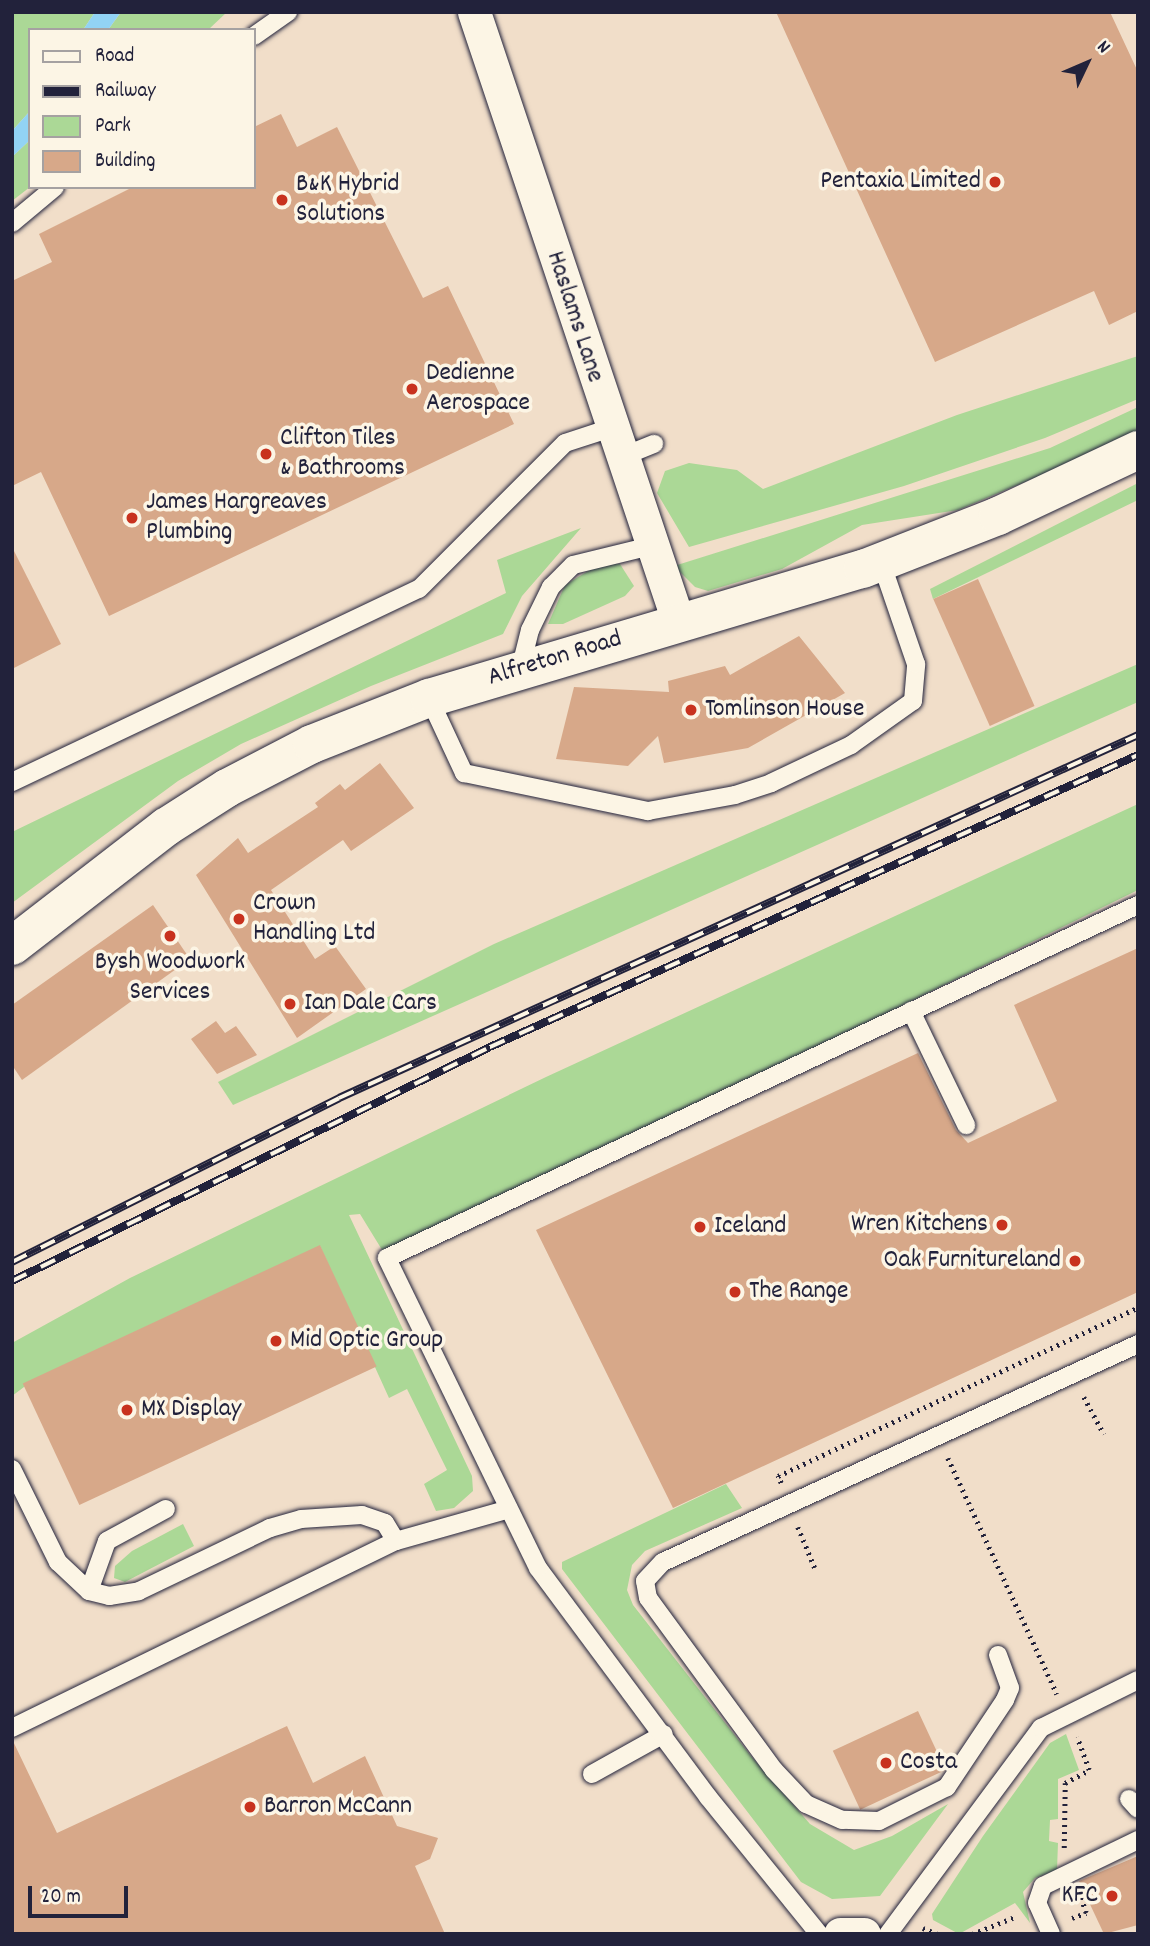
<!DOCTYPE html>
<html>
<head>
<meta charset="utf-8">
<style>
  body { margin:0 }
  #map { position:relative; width:1150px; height:1946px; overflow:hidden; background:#fcf5e5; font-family:Dekko,sans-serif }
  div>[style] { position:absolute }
  .built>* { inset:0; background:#f1dec9 }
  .green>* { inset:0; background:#abd896 }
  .water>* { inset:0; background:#92d3f4 }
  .building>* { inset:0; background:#d7a889; transform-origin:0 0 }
  .path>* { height:4.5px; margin-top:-2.25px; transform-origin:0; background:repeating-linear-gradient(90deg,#22223b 0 2px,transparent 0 7px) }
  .roads { filter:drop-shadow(0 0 2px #22223b) drop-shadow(0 0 2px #22223b) }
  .lane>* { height:18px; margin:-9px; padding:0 9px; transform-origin:9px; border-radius:9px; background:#fcf5e5 }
  .street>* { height:33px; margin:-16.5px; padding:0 16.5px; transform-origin:16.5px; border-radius:16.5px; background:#fcf5e5 }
  .secondary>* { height:38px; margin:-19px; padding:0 19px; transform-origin:19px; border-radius:19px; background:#fcf5e5 }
  .rail>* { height:8px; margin-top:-4px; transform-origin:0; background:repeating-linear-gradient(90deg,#fcf5e5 0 16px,#22223b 0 32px); box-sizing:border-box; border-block:2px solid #22223b }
  .dots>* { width:19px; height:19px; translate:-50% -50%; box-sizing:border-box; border:4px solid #fcf5e5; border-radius:50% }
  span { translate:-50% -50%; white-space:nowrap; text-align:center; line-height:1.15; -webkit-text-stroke:7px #fcf5e5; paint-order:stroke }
  .poi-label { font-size:26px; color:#22223b }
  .right { translate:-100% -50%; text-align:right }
  .left { translate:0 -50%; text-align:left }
  .street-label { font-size:26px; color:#22223b }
  .frame { position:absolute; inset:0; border:14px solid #22223b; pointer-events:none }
  .legend { position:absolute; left:28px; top:28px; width:228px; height:161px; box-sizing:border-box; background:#fcf5e5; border:2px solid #a5a1a1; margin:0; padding:9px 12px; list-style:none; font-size:21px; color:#22223b }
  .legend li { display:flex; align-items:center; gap:14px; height:35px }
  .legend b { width:35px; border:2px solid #a5a1a1 }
  .north { position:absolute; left:1052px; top:28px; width:70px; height:70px; -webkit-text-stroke:5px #fcf5e5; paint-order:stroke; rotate:46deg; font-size:19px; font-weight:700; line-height:28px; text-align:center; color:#22223b }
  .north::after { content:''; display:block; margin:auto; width:24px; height:32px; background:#22223b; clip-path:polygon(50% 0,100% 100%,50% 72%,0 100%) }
  .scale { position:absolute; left:28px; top:1886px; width:100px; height:32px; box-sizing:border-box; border:4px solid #22223b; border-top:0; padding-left:9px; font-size:21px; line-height:24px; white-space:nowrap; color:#22223b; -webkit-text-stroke:5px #fcf5e5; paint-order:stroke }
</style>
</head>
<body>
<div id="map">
  <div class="built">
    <div style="clip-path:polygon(95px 12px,1138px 12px,1138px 1934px,12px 1934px,12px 71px,30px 59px,30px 187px,254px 187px,254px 30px,71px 30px)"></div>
  </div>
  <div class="green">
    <div style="clip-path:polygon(12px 12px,95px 12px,83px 30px,30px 30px,30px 111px,12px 131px)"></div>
    <div style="clip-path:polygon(121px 12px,227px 12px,208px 30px,108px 30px)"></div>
    <div style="clip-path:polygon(30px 140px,30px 187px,12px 201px,12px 157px)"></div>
    <div style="clip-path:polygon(1138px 356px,1138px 399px,1045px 438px,904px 486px,689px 547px,657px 493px,665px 471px,689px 463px,737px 470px,763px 489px,957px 415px)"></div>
    <div style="clip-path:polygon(1138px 407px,1137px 435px,958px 510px,862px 525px,782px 569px,708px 591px,695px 587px,674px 566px,1050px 448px)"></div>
    <div style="clip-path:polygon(1138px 483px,1138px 500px,933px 599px,930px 589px)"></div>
    <div style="clip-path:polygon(581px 528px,522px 596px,503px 634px,371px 686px,241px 744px,178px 781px,12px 903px,12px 832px,506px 593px,497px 560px)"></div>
    <div style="clip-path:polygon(603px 562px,620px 564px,634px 586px,625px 596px,563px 624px,548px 624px,565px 585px)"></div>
    <div style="clip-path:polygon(1138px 664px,1138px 702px,233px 1105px,218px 1082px,494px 944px)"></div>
    <div style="clip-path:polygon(1138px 804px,1138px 890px,387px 1258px,360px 1214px,349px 1215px,472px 1476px,473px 1491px,454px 1508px,436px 1511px,424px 1484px,447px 1470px,407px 1389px,389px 1398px,320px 1246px,24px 1387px,12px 1396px,12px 1343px,130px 1278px,546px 1077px)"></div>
    <div style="clip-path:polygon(726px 1484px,742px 1508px,645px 1551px,632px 1565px,627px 1590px,633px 1605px,751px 1756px,810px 1824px,854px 1850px,892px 1836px,948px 1804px,880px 1896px,832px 1899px,801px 1882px,562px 1569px,562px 1562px)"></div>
    <div style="clip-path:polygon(183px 1524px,194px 1546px,125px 1582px,114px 1578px,115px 1566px,132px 1551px)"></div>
    <div style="clip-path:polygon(1066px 1734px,1079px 1770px,1058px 1779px,1058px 1819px,1050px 1820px,1049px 1841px,1058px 1843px,1057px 1870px,1035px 1878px,1023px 1892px,1030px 1923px,1015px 1903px,959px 1934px,933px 1920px,932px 1914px,983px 1836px,1050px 1743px)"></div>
  </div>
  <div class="water">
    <div style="clip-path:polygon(95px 12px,121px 12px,108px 30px,83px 30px)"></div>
    <div style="clip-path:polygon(30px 111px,30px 140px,12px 157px,12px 131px)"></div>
  </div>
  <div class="building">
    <div style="clip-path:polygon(776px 12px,1110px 12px,1138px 72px,1138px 311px,1109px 325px,1094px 291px,935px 362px)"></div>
    <div style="clip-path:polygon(281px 114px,297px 147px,337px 127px,423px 298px,448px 286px,514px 424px,109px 616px,41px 472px,12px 486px,12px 281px,52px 262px,39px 234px,133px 187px,254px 187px,254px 127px)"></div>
    <div style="clip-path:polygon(12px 547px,61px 644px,12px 669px)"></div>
    <div style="left:978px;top:579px;width:139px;height:49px;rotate:66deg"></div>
    <div style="clip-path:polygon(799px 636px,845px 693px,748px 748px,664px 763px,658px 736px,628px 766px,556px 759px,574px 687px,669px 692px,668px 681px,725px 666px,730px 675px)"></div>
    <div style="clip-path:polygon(380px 763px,414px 808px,351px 851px,343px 840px,271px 890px,315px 959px,335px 946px,366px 989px,297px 1038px,196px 875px,238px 838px,248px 853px,318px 807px,315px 803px,340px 784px,345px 790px)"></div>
    <div style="clip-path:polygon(153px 905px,190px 959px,22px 1080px,12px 1065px,12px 1005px)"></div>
    <div style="clip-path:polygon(1138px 948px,1138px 1292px,673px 1508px,536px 1230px,918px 1053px,956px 1130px,968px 1143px,1057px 1101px,1014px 1005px)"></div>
    <div style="clip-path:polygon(216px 1021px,225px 1033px,236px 1026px,257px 1055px,217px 1074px,191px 1039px)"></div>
    <div style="left:320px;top:1245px;width:134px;height:328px;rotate:65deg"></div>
    <div style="left:918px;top:1711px;width:65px;height:94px;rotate:65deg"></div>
    <div style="clip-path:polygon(287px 1726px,313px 1783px,365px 1756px,397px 1826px,438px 1838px,430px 1859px,415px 1866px,445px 1934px,12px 1934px,12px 1739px,57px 1833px)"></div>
    <div style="clip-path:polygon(1138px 1856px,1138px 1925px,1104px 1934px,1079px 1881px)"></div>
  </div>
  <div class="path">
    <div style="left:1084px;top:1397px;width:42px;rotate:61.6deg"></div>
    <div style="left:948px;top:1458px;width:260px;rotate:65.2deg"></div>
    <div style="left:781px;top:1483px;width:8px;rotate:-113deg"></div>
    <div style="left:778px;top:1476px;width:398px;rotate:-25.1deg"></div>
    <div style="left:798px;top:1527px;width:44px;rotate:67.5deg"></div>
    <div style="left:1064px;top:1848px;width:65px;rotate:-89.1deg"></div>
    <div style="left:1065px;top:1783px;width:27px;rotate:-28deg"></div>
    <div style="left:1089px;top:1770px;width:35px;rotate:-110deg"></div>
    <div style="left:1072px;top:1918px;width:15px;rotate:-20deg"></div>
    <div style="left:1086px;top:1913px;width:18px;rotate:-109deg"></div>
    <div style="left:923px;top:1928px;width:16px;rotate:22deg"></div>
    <div style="left:972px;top:1934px;width:46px;rotate:-21.6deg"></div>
  </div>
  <div class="roads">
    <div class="lane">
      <div style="left:254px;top:36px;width:42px;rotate:-35.2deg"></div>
      <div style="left:12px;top:223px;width:56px;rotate:-39.9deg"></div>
      <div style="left:619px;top:458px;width:38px;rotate:-22deg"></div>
      <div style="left:520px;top:670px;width:41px;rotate:-76deg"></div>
      <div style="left:530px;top:630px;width:48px;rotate:-64deg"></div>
      <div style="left:551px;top:587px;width:31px;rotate:-45deg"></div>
      <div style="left:573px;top:565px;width:80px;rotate:-13.7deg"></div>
      <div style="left:429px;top:698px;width:83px;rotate:65deg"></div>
      <div style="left:464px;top:773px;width:188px;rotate:11.7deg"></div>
      <div style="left:648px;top:811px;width:88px;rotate:-10.4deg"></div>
      <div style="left:735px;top:795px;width:38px;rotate:-18deg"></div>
      <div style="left:771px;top:783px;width:89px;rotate:-25.4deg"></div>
      <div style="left:851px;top:745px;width:76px;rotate:-35.4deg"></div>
      <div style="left:913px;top:701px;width:37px;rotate:-85deg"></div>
      <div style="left:916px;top:664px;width:108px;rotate:-108.9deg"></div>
      <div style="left:12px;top:782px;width:450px;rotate:-25.4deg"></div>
      <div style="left:419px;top:589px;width:206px;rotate:-45deg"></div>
      <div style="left:565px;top:443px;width:48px;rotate:-18.1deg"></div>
      <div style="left:911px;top:1011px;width:127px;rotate:64.2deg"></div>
      <div style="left:12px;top:1469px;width:104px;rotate:63.7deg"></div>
      <div style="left:58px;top:1562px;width:42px;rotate:43.1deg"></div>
      <div style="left:89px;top:1591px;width:21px;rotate:14deg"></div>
      <div style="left:109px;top:1596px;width:30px;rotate:-9deg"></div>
      <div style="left:139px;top:1591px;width:145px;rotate:-25.7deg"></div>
      <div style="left:270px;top:1528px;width:32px;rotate:-16deg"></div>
      <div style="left:301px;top:1519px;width:61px;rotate:-3.8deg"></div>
      <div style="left:362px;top:1515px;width:24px;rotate:19deg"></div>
      <div style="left:385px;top:1523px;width:21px;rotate:59deg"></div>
      <div style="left:396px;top:1541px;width:117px;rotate:-15.8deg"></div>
      <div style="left:89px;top:1591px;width:53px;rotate:-70.2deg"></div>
      <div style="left:107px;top:1541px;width:67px;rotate:-28.5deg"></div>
      <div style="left:998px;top:1655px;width:35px;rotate:70deg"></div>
      <div style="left:1010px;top:1688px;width:13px;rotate:113deg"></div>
      <div style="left:1005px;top:1700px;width:105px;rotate:123.7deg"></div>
      <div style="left:947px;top:1787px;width:76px;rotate:153.4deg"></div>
      <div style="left:879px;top:1821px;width:37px;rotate:-178deg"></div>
      <div style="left:842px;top:1820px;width:39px;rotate:-156deg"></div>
      <div style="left:806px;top:1804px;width:47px;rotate:-133.3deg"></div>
      <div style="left:774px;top:1770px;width:213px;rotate:-126.2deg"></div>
      <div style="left:648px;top:1598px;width:17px;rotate:-100deg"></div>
      <div style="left:645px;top:1581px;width:26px;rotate:-47deg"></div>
      <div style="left:663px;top:1562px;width:523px;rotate:-24.65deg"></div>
      <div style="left:12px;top:1728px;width:427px;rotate:-26deg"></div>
      <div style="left:592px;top:1774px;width:82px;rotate:-29.1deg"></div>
      <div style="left:1129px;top:1799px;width:13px;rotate:48deg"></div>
      <div style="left:819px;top:1934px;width:176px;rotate:-129deg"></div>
      <div style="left:708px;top:1797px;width:285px;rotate:-126.6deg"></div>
      <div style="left:538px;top:1568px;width:345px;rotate:-116deg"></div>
      <div style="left:387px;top:1258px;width:830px;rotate:-25.18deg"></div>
      <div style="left:888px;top:1934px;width:257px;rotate:-53.4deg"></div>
      <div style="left:1041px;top:1728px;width:108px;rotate:-26.3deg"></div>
      <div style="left:1051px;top:1934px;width:34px;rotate:-114deg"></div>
      <div style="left:1037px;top:1903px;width:18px;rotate:-71deg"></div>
      <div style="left:1043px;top:1886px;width:106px;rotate:-25.8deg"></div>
    </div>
    <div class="street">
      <div style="left:474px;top:12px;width:642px;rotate:71.48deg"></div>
      <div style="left:840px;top:1934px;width:24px"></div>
    </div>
    <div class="secondary">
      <div style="left:12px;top:946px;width:195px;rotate:-37.7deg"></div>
      <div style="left:166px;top:827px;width:72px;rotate:-32.6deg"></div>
      <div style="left:227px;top:788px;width:96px;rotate:-27.4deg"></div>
      <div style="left:312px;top:744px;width:126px;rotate:-21.5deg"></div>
      <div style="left:429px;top:698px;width:453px;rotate:-16.6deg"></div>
      <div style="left:863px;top:569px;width:145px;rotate:-21.4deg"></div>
      <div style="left:998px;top:516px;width:155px;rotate:-25.2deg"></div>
    </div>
  </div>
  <div class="rail">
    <div style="left:12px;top:1262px;width:366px;rotate:-26.6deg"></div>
    <div style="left:339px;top:1098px;width:878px;rotate:-24.43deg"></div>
    <div style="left:12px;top:1281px;width:532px;rotate:-26.08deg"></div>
    <div style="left:490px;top:1047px;width:711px;rotate:-24.26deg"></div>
  </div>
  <div class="dots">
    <div style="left:995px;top:182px;background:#c8321e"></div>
    <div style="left:282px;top:200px;background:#c8321e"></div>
    <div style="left:412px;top:389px;background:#c8321e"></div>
    <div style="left:266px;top:454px;background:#c8321e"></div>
    <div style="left:132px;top:518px;background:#c8321e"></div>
    <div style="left:691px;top:710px;background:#c8321e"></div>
    <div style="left:239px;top:919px;background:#c8321e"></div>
    <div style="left:170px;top:936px;background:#c8321e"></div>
    <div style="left:290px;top:1004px;background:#c8321e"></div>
    <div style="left:1002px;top:1225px;background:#c8321e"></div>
    <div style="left:700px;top:1227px;background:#c8321e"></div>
    <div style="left:1075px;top:1261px;background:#c8321e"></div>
    <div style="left:735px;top:1292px;background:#c8321e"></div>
    <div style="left:276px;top:1341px;background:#c8321e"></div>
    <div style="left:127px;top:1410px;background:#c8321e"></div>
    <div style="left:886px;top:1763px;background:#c8321e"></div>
    <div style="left:250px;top:1807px;background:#c8321e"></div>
    <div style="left:1112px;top:1896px;background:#c8321e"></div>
  </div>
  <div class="poi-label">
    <span class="right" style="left:981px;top:182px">Pentaxia Limited</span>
    <span class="left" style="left:296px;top:200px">B&amp;K Hybrid<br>Solutions</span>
    <span class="left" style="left:426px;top:389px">Dedienne<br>Aerospace</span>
    <span class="left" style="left:280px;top:454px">Clifton Tiles<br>&amp; Bathrooms</span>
    <span class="left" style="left:146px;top:518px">James Hargreaves<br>Plumbing</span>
    <span class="left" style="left:705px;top:710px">Tomlinson House</span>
    <span class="left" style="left:253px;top:919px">Crown<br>Handling Ltd</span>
    <span style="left:170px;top:978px">Bysh Woodwork<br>Services</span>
    <span class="left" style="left:304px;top:1004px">Ian Dale Cars</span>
    <span class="right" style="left:988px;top:1225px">Wren Kitchens</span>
    <span class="left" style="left:714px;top:1227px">Iceland</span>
    <span class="right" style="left:1061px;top:1261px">Oak Furnitureland</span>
    <span class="left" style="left:749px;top:1292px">The Range</span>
    <span class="left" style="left:290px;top:1341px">Mid Optic Group</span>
    <span class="left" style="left:141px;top:1410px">MX Display</span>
    <span class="left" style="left:900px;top:1763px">Costa</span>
    <span class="left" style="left:264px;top:1807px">Barron McCann</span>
    <span class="right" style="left:1098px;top:1896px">KFC</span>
  </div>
  <div class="street-label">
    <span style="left:574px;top:317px;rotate:72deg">Haslams Lane</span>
    <span style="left:555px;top:659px;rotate:-17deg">Alfreton Road</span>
  </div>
  <div class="frame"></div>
  <ul class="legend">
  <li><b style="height:9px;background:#fcf5e5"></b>Road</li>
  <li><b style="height:9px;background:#22223b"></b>Railway</li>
  <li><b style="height:19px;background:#abd896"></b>Park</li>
  <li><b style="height:19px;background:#d7a889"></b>Building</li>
  </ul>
  <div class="north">N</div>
  <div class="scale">20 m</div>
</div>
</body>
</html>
